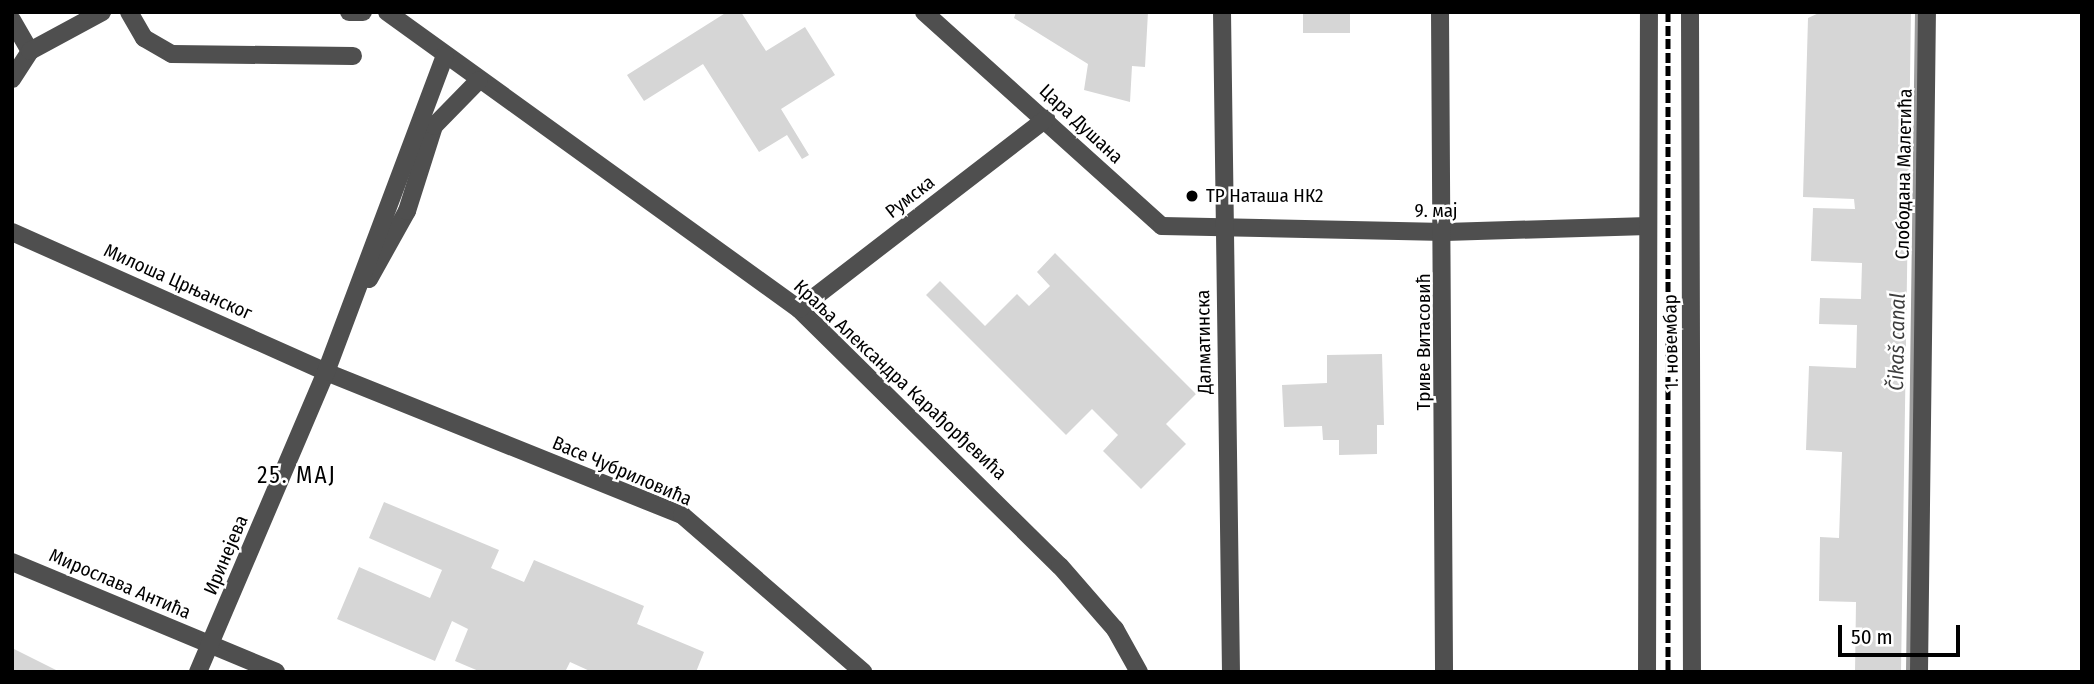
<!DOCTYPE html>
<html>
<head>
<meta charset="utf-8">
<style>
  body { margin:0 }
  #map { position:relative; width:2094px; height:684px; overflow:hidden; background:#fff; font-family:"Fira Sans Condensed",sans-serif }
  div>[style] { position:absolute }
  .green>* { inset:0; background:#d6d6d6; transform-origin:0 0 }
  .stream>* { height:5px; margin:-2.5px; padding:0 2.5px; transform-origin:2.5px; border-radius:2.5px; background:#9d9d9d }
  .minor>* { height:18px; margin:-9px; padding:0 9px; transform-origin:9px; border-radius:9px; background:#4f4f4f }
  .rail>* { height:5px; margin-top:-2.5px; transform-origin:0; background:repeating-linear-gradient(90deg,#000 0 10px,transparent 0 13.5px) }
  .dots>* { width:19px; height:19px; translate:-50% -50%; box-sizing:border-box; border:4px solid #fff; border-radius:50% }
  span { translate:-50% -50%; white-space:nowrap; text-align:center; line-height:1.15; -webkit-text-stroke:5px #fff; paint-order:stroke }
  .street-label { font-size:19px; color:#000 }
  .poi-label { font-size:19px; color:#000 }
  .left { translate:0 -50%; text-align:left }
  .water-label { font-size:21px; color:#3e3e3e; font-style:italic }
  .quarter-label { font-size:23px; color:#000; letter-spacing:2px }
  .frame { position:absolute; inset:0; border:14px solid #000; pointer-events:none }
  .scale { position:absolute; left:1838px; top:625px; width:122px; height:32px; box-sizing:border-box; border:4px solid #000; border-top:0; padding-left:9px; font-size:21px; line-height:24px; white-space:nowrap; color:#000; -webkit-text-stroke:5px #fff; paint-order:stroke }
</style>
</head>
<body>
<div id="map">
  <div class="green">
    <div style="clip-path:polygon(727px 12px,741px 12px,766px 51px,805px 27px,835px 75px,781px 109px,809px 155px,802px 159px,787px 135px,759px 152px,703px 64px,644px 101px,627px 75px)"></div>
    <div style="clip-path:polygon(1016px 12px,1148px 12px,1145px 67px,1132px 66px,1130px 102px,1084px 90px,1088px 64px,1014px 18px)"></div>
    <div style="left:1303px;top:12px;width:47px;height:21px"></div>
    <div style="clip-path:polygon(1821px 12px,1911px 12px,1901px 672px,1855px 672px,1856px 602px,1819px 601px,1820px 537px,1839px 538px,1842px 452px,1806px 450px,1809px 366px,1856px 368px,1857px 325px,1819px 324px,1820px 298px,1861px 299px,1862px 263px,1811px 261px,1813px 208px,1855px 209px,1854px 199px,1803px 197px,1808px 18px)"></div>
    <div style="clip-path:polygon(1055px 253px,1196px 394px,1166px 424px,1186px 444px,1141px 489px,1103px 451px,1118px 435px,1092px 409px,1066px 435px,926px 295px,940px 281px,985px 326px,1017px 294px,1029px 306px,1050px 286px,1037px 272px)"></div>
    <div style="clip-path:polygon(1382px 354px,1384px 425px,1377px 425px,1377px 454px,1339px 455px,1339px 440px,1323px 440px,1322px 426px,1284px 427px,1282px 385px,1327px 383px,1327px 355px)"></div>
    <div style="clip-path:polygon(384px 502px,499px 550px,491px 568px,524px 582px,534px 560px,644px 606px,637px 624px,704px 652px,696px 672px,592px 672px,570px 662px,565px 672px,481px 672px,455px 661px,468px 629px,452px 621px,435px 661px,337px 619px,359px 567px,430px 598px,442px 570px,369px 538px)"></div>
    <div style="clip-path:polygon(12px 648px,60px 672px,12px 672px)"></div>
  </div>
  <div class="stream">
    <div style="left:1908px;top:672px;width:660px;rotate:-89.22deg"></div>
  </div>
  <div class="minor">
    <div style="left:129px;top:12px;width:30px;rotate:60deg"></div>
    <div style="left:144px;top:38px;width:32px;rotate:30deg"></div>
    <div style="left:172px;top:54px;width:181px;rotate:0.6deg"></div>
    <div style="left:349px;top:12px;width:14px"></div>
    <div style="left:387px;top:12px;width:508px;rotate:35.79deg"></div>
    <div style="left:799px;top:309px;width:366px;rotate:44.6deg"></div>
    <div style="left:1060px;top:566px;width:84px;rotate:48.9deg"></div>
    <div style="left:1115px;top:629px;width:49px;rotate:60.8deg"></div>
    <div style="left:924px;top:12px;width:320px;rotate:42deg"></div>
    <div style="left:1162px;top:226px;width:283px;rotate:1.2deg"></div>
    <div style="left:1445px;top:232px;width:203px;rotate:-1.7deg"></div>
    <div style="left:1222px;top:12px;width:660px;rotate:89.22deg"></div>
    <div style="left:1440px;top:12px;width:660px;rotate:89.65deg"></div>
    <div style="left:1690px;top:12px;width:660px;rotate:89.83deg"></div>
    <div style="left:12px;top:20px;width:36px;rotate:60deg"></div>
    <div style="left:12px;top:79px;width:33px;rotate:-57deg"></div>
    <div style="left:30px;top:51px;width:82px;rotate:-28.4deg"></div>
    <div style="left:12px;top:232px;width:344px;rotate:24deg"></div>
    <div style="left:326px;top:372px;width:384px;rotate:21.9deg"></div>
    <div style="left:682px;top:515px;width:240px;rotate:40.9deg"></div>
    <div style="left:369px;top:279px;width:78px;rotate:-60.8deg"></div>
    <div style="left:407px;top:211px;width:89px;rotate:-72.4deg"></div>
    <div style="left:434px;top:126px;width:64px;rotate:-45.6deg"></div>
    <div style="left:799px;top:309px;width:312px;rotate:-37.6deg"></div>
    <div style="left:12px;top:562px;width:286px;rotate:22.6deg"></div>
    <div style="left:198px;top:672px;width:326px;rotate:-66.9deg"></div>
    <div style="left:326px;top:372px;width:338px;rotate:-69.4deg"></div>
    <div style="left:1647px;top:672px;width:660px;rotate:-89.83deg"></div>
    <div style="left:1919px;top:672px;width:660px;rotate:-89.31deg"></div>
  </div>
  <div class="rail">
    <div style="left:1668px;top:12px;width:660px;rotate:90deg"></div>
  </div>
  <div class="dots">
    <div style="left:1192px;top:196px;background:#000"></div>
  </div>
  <div class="street-label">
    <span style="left:1081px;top:124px;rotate:43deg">Цара Душана</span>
    <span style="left:1904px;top:174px;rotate:-89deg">Слободана Малетића</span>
    <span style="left:910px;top:197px;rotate:-38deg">Румска</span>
    <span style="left:1436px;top:211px">9. мај</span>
    <span style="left:178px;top:282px;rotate:24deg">Милоша Црњанског</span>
    <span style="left:1204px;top:342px;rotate:-91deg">Далматинска</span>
    <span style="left:1424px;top:342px;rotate:-90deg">Триве Витасовић</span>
    <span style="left:1671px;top:342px;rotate:-91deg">1. новембар</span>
    <span style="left:900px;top:380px;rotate:43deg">Краља Александра Карађорђевића</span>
    <span style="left:622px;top:471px;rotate:23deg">Васе Чубриловића</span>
    <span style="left:226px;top:555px;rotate:-67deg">Иринејева</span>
    <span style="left:120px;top:584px;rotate:23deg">Мирослава Антића</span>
  </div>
  <div class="poi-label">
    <span class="left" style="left:1206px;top:196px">ТР Наташа НК2</span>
  </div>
  <div class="water-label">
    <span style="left:1897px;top:342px;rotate:-89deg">Čikaš canal</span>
  </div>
  <div class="quarter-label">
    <span style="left:297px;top:475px">25. МАЈ</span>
  </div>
  <div class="frame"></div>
  <div class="scale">50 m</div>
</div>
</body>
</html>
